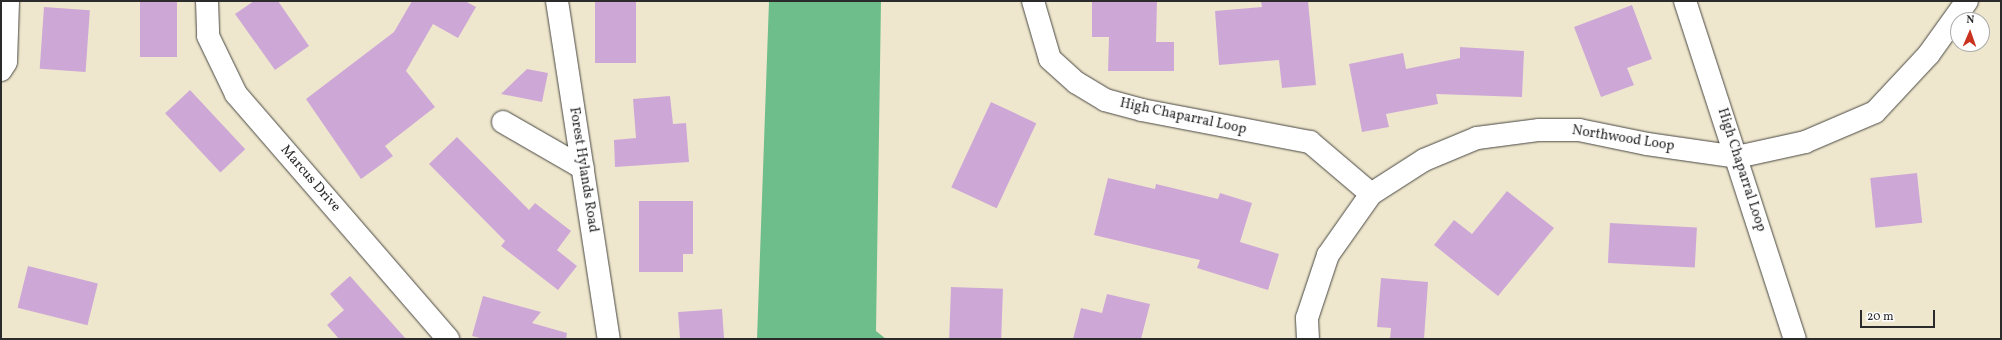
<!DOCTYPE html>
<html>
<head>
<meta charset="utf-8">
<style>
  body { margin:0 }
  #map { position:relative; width:2002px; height:340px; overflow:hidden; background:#efe7cd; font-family:Vollkorn,serif }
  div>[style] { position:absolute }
  .forest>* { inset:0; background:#6dbe8a }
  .building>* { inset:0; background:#cda8d7; transform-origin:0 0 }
  .roads { filter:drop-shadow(0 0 1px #484743) drop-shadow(0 0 1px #484743) }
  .minor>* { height:22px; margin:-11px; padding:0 11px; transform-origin:11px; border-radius:11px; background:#fff }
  span { translate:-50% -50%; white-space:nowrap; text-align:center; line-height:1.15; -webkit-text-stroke:3px #fff; paint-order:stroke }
  .street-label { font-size:14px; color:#2b2b2b }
  .frame { position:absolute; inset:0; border:2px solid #2b2b2b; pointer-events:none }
  .north { position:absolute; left:1950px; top:12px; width:40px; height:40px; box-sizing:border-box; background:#fff; border:1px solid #aaa; border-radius:50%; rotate:2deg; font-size:11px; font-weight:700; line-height:16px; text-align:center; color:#2b2b2b }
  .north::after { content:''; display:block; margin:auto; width:14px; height:18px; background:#c8321e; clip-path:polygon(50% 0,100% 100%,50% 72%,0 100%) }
  .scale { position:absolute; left:1860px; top:310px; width:75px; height:18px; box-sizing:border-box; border:2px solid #2b2b2b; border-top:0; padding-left:5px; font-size:12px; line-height:14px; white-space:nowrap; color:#2b2b2b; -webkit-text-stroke:3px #fff; paint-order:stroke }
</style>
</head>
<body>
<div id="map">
  <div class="forest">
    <div style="clip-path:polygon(769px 1px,881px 1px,876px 331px,886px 339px,757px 339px)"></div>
  </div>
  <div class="building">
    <div style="left:140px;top:1px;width:37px;height:56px"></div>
    <div style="clip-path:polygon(254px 1px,278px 1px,309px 46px,275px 70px,235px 14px)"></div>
    <div style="clip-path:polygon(412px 1px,465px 1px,476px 7px,458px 38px,433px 24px,406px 71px,435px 107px,385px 146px,393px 156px,361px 179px,306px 99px,394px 32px)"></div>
    <div style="left:595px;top:1px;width:41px;height:62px"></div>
    <div style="clip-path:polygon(1092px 1px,1157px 1px,1156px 42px,1174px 42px,1174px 71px,1108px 71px,1109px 37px,1092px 37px)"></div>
    <div style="clip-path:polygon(1261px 1px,1308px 1px,1316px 85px,1282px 88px,1279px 60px,1219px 65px,1215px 11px,1262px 7px)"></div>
    <div style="clip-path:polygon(1632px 5px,1652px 59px,1627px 68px,1634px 85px,1601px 97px,1574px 27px)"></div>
    <div style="left:44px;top:7px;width:46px;height:62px;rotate:4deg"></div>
    <div style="clip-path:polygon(1460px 47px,1524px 51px,1522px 97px,1436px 94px,1438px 104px,1386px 114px,1389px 127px,1362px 132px,1349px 64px,1403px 53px,1406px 69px,1460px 58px)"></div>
    <div style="clip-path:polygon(527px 69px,548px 73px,542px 102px,501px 94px)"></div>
    <div style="left:190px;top:90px;width:81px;height:34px;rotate:47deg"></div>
    <div style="clip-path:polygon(670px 96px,673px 124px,686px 123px,689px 162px,615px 167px,614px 140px,636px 138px,633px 99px)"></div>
    <div style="left:991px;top:102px;width:50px;height:94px;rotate:25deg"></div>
    <div style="clip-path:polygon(457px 137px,529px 210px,535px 203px,571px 231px,557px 250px,577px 266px,558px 290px,501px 246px,505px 241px,429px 164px)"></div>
    <div style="left:1917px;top:173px;width:50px;height:47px;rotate:84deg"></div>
    <div style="clip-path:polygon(1108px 178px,1155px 189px,1156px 184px,1218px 199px,1220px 193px,1252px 203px,1240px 242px,1279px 254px,1268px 290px,1197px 268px,1200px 260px,1094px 235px)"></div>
    <div style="clip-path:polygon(1507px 191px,1554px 228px,1498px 296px,1434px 245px,1454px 220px,1472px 234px)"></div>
    <div style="clip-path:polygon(639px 201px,693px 201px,693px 254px,683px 254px,683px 272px,639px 272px)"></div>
    <div style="left:1610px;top:223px;width:87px;height:40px;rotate:3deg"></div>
    <div style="left:28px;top:266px;width:72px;height:43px;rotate:14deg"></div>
    <div style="clip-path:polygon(350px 276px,406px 339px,339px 339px,327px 325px,344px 310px,330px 294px)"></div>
    <div style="clip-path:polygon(1381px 278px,1428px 282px,1424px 339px,1390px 339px,1391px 328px,1377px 327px)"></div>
    <div style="left:951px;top:287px;width:52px;height:52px;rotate:2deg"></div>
    <div style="clip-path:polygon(1107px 294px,1150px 304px,1141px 339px,1073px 339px,1081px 308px,1102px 313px)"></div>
    <div style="clip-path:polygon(483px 296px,541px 312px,532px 323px,567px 333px,566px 339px,484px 339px,472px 336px)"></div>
    <div style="left:722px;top:309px;width:30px;height:44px;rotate:86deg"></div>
  </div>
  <div class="roads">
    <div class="minor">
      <div style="left:207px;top:1px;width:35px;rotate:88deg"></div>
      <div style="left:208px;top:36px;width:64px;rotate:64.2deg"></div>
      <div style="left:236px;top:94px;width:324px;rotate:49.1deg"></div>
      <div style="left:557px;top:1px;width:342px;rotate:81.3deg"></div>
      <div style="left:1033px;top:1px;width:60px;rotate:73.7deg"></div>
      <div style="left:1050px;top:59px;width:36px;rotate:42deg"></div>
      <div style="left:1077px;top:83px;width:33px;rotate:31deg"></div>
      <div style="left:1105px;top:100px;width:38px;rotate:15deg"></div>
      <div style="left:1142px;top:110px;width:171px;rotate:10.8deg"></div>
      <div style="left:1310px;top:142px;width:80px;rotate:40.4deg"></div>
      <div style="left:1685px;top:1px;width:355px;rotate:72deg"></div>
      <div style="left:1px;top:70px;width:9px;rotate:-58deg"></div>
      <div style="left:6px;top:62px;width:61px;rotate:-88.1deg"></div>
      <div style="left:503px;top:122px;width:92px;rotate:29.9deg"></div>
      <div style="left:1308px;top:339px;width:21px;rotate:-93deg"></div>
      <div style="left:1307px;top:318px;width:66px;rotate:-71.6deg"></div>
      <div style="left:1328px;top:255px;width:75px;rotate:-54.8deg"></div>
      <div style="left:1371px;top:194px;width:63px;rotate:-32.7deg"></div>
      <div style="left:1424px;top:160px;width:57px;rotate:-22.5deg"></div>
      <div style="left:1477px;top:138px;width:63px;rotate:-7.4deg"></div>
      <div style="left:1539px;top:130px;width:40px"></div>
      <div style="left:1579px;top:130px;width:69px;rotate:11.6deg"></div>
      <div style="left:1647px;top:144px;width:91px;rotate:8.2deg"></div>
      <div style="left:1737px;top:157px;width:70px;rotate:-12.4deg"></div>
      <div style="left:1805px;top:142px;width:76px;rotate:-23.2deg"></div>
      <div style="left:1875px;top:112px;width:79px;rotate:-47deg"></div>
      <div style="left:1929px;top:54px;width:65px;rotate:-54.4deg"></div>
    </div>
  </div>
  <div class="street-label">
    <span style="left:1183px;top:117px;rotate:12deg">High Chaparral Loop</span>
    <span style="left:1623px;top:139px;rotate:9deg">Northwood Loop</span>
    <span style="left:583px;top:170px;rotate:81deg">Forest Hylands Road</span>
    <span style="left:1741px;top:170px;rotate:72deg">High Chaparral Loop</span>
    <span style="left:310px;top:179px;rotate:49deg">Marcus Drive</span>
  </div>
  <div class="frame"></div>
  <div class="north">N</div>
  <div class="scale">20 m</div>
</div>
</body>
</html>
